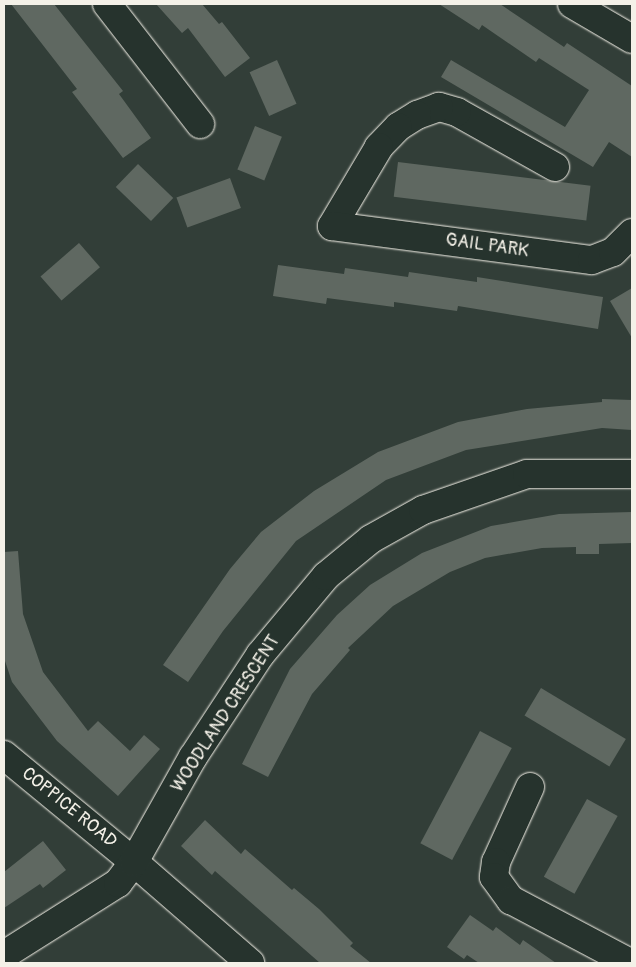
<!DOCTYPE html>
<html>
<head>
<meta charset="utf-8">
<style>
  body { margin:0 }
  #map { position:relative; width:636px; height:967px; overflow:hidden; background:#323e38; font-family:Pangolin,sans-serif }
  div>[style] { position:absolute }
  .building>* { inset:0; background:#5f6861; transform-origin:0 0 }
  .roads { filter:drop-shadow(0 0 1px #f4f1e8) drop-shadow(0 0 1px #f4f1e8) }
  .minor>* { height:28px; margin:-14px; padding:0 14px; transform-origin:14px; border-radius:14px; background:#26332d }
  span { translate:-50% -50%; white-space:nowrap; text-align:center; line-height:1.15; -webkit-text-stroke:5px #26332d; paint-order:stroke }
  .street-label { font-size:18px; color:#f4f1e8 }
  .frame { position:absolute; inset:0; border:5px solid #f4f1e8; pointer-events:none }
</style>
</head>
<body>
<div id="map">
  <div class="building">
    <div style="clip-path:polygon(11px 4px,54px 4px,123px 91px,119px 94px,151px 138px,123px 158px,72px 92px,77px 89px)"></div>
    <div style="clip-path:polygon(156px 4px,202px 4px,219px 24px,222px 22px,250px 58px,225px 77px,188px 28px,182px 33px)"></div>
    <div style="clip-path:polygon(439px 4px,500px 4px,564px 47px,567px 43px,632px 86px,632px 157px,609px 142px,593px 167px,441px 77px,451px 60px,565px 127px,589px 90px,539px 58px,536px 62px,482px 25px,479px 30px)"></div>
    <div style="left:277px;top:60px;width:48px;height:30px;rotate:66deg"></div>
    <div style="left:255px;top:126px;width:29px;height:47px;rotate:22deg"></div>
    <div style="left:398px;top:162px;width:194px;height:35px;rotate:7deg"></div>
    <div style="left:138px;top:164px;width:49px;height:32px;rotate:44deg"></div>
    <div style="left:230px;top:178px;width:32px;height:57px;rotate:70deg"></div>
    <div style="left:79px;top:243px;width:32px;height:51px;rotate:49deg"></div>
    <div style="clip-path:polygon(278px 265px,344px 274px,345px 268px,408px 277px,409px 272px,477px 282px,477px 277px,603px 297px,598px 329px,458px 306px,457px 311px,394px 302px,394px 307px,327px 298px,326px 304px,273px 296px)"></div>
    <div style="clip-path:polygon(632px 288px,632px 338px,610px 301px)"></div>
    <div style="clip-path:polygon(602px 399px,632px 400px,632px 430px,602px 428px,466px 450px,386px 480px,296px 541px,223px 631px,188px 682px,163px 665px,230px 569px,261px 532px,314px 491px,378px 452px,458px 422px,527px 409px,602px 402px)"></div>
    <div style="clip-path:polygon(632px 512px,632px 543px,599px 544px,599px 554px,576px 554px,576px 547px,542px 548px,485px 558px,450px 572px,393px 606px,348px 648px,350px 650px,312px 694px,268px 777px,242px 764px,290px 669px,337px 615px,370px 585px,422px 553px,491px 526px,559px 514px)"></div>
    <div style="clip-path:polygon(18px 551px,23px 614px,43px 672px,88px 731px,98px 721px,130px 751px,144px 735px,160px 749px,118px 796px,57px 741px,12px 682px,4px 658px,4px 552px)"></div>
    <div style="left:541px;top:688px;width:99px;height:32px;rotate:31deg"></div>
    <div style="left:480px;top:731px;width:36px;height:127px;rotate:28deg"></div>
    <div style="left:587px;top:799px;width:35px;height:89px;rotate:29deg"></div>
    <div style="clip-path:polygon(205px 820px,241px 854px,245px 849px,292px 890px,294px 888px,319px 909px,353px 943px,350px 946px,371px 963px,320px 963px,215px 871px,212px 875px,181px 846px)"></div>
    <div style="clip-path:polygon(43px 841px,66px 870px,43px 888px,40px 884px,4px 908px,4px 872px)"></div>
    <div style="clip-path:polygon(470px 915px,493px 931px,496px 927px,520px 945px,523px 940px,556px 963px,479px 963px,467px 955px,464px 959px,447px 947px)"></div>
  </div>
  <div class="roads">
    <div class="minor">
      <div style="left:107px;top:4px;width:152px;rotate:52.2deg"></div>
      <div style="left:572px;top:4px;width:69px;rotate:30.3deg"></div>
      <div style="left:555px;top:167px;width:112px;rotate:-150.7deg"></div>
      <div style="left:457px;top:112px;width:19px;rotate:-164deg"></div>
      <div style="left:439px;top:107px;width:23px;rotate:160deg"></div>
      <div style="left:417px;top:115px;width:22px;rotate:148deg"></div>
      <div style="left:398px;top:127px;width:28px;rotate:134deg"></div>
      <div style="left:379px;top:147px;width:92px;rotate:120.7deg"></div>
      <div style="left:332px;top:226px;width:262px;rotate:7.5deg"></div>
      <div style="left:592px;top:260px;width:22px;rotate:-21deg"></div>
      <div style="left:613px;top:252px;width:27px;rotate:-45deg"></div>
      <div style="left:4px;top:755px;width:168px;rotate:39.5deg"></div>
      <div style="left:134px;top:862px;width:154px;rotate:41deg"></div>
      <div style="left:530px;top:787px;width:82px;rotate:114.4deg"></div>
      <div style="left:496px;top:862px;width:15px;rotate:98deg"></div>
      <div style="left:494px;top:877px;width:29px;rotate:54deg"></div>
      <div style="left:511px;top:900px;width:135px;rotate:27.9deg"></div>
      <div style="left:4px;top:955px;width:135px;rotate:-32.3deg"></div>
      <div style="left:118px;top:883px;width:26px;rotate:-53deg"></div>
      <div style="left:134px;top:862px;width:120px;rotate:-60.7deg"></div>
      <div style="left:193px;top:757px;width:122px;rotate:-56.7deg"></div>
      <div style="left:260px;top:655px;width:103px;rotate:-50.1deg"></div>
      <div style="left:326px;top:576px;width:58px;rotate:-39.4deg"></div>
      <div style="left:371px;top:539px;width:60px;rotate:-29.1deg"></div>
      <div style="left:423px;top:510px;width:110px;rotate:-19.1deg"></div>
      <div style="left:527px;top:474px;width:105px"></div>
    </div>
  </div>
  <div class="street-label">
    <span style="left:487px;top:246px;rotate:8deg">GAIL PARK</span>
    <span style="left:226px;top:714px;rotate:-57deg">WOODLAND CRESCENT</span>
    <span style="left:69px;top:808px;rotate:39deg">COPPICE ROAD</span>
  </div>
  <div class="frame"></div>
</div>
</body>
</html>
